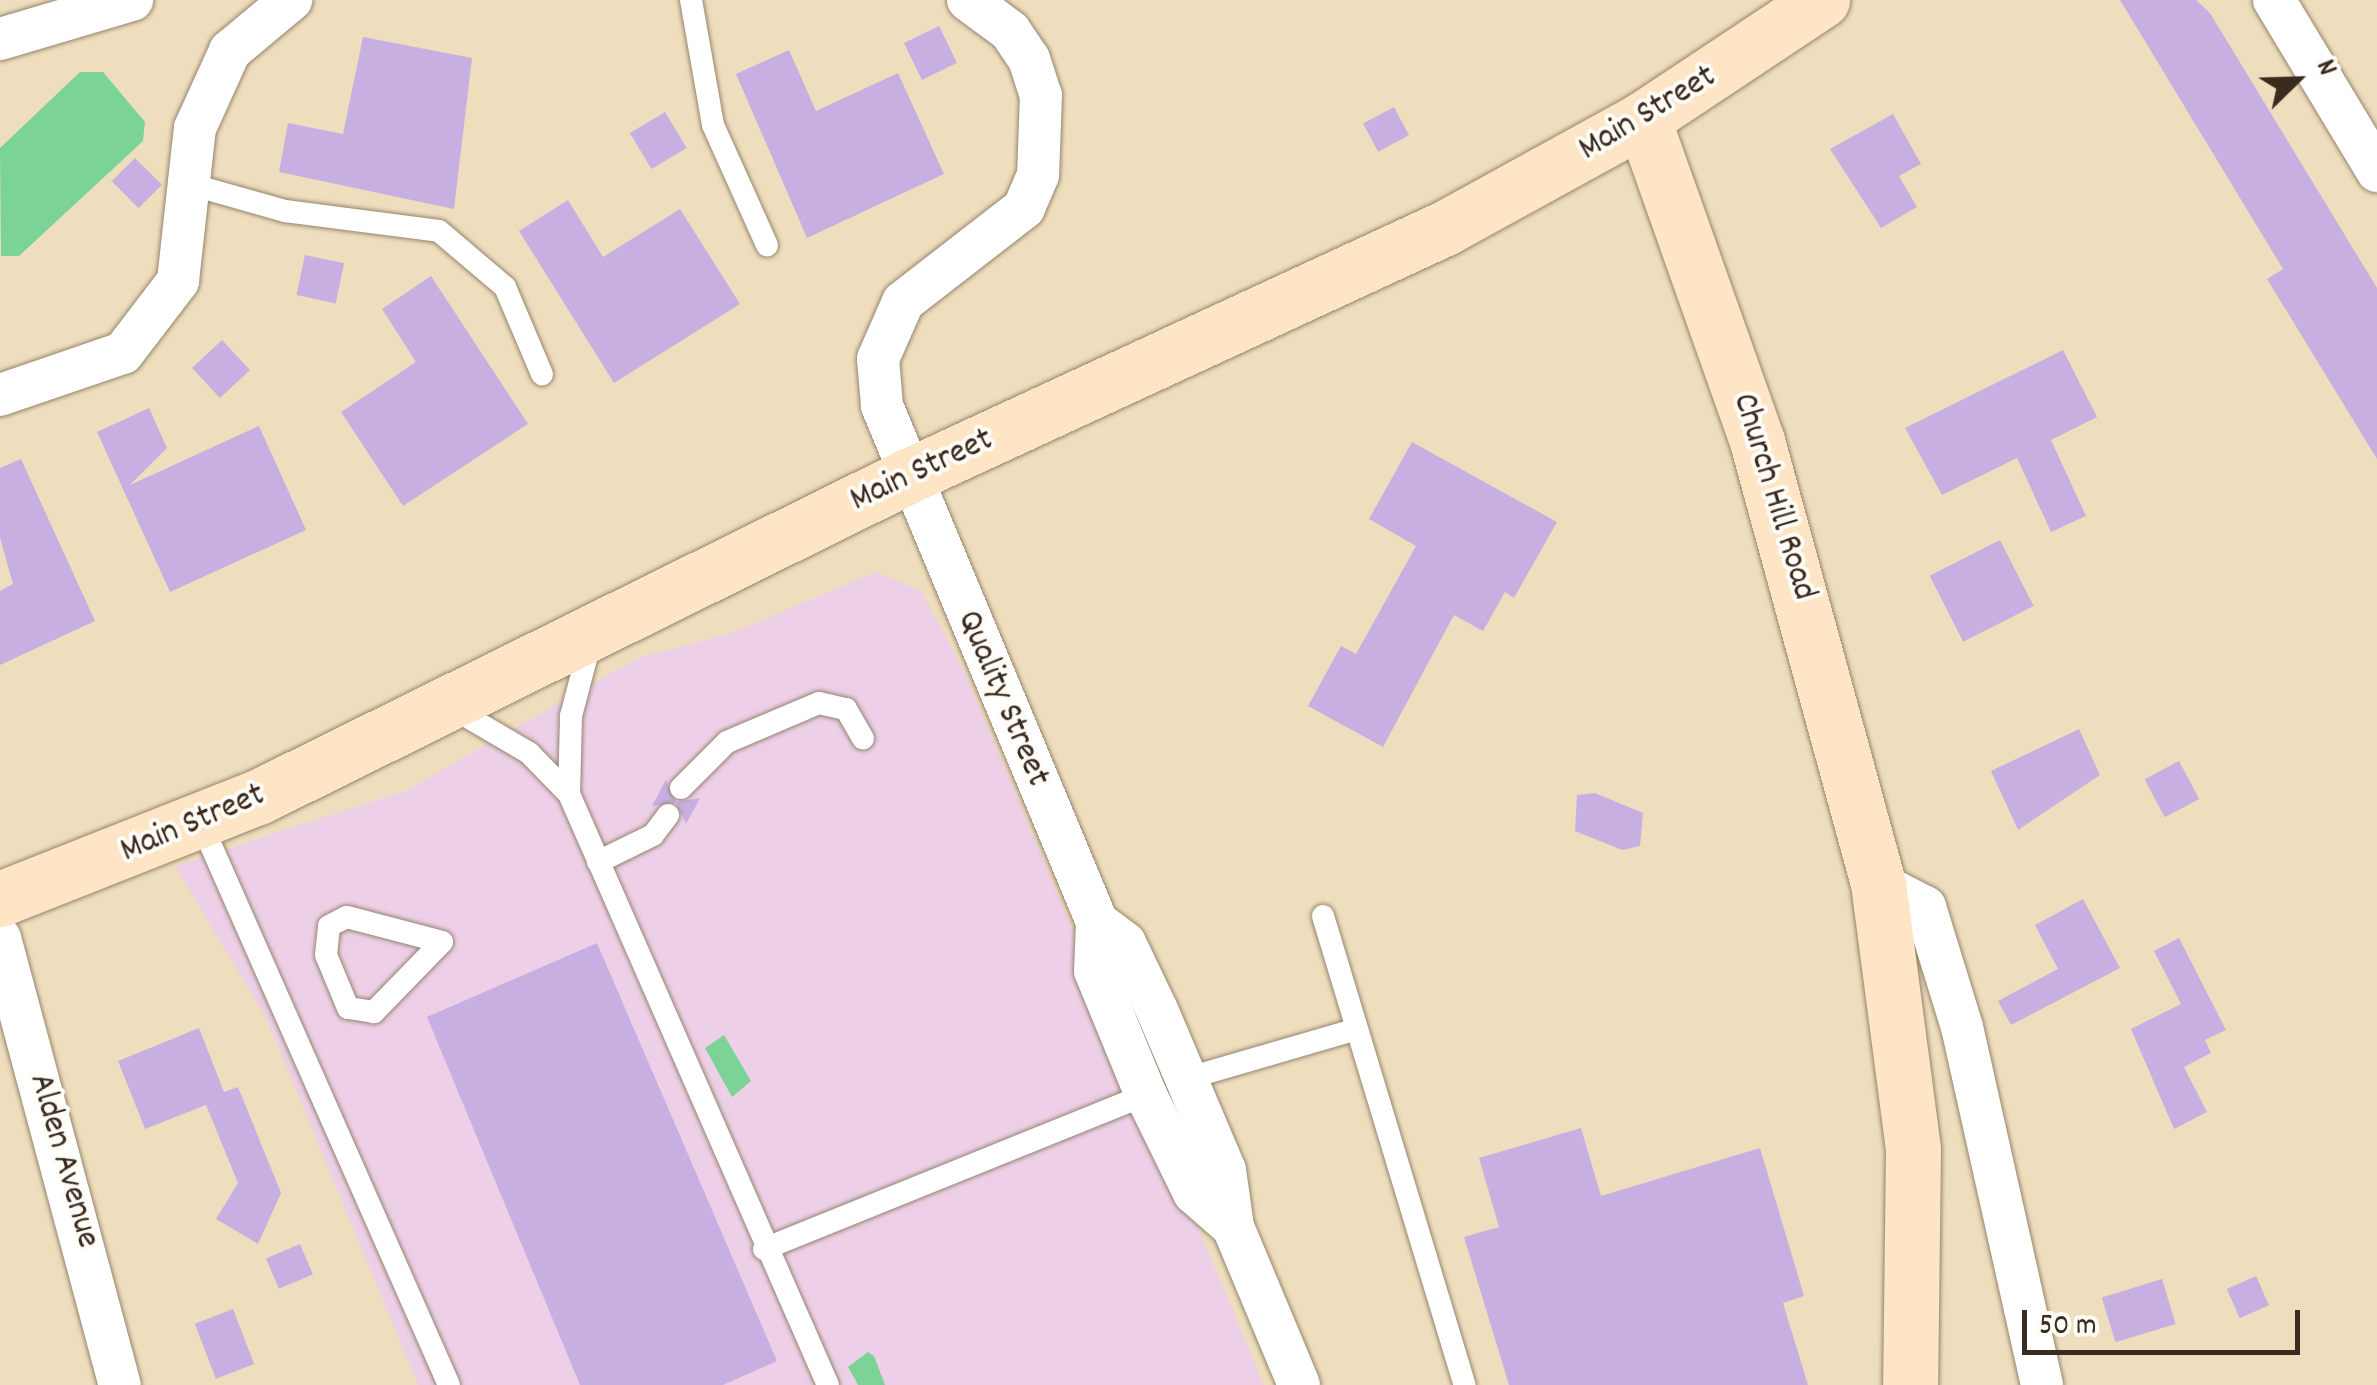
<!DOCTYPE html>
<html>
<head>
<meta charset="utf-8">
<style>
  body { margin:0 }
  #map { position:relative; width:2377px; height:1385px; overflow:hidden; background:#efdebd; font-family:Dekko,sans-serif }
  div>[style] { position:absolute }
  .built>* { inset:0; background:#edd0e8 }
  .green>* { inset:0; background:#7cd397 }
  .building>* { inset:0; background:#c8afe1; transform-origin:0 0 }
  .roads { filter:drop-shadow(0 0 2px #95846e) drop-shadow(0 0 2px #95846e) }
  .lane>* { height:22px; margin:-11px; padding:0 11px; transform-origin:11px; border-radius:11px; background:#fff }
  .street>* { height:42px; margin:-21px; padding:0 21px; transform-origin:21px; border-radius:21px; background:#fff }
  .secondary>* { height:55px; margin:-27.5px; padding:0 27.5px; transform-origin:27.5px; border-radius:27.5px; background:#fde5c5 }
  span { translate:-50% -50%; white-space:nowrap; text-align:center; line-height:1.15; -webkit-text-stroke:8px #fdfcf7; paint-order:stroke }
  .street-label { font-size:35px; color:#3b2a1e }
  .north { position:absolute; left:2247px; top:30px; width:100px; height:100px; -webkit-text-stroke:8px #fdfcf7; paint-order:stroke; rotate:67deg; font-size:28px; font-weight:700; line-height:40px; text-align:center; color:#3b2a1e }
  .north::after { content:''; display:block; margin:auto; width:35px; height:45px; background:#3b2a1e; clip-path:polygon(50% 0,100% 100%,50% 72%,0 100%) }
  .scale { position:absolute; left:2022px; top:1310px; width:278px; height:45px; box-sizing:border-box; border:5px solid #3b2a1e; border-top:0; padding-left:12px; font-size:30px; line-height:35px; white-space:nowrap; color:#3b2a1e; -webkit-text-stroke:8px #fdfcf7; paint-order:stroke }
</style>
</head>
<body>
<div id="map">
  <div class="built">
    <div style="clip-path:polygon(876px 572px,921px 591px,964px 671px,1264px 1385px,418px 1385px,267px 1020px,175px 866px,407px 790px,638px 658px,732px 633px)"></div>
  </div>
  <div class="green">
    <div style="clip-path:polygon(80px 72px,103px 72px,145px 122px,143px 141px,19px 256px,1px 256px,0 148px)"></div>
    <div style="clip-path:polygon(724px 1035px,751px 1081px,732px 1097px,705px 1048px)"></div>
    <div style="clip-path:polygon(868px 1352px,874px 1356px,885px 1385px,858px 1385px,848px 1367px)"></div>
  </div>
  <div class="building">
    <div style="clip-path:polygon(2120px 0,2196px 0,2210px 13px,2377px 288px,2377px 459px,2267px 279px,2283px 269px)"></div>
    <div style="left:939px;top:26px;width:41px;height:39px;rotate:64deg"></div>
    <div style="clip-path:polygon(363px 37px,472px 58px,454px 209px,279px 172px,288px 123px,343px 134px)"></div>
    <div style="clip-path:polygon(789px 50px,816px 111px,898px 73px,944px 174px,807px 238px,736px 74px)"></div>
    <div style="left:1394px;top:107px;width:32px;height:35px;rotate:62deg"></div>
    <div style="left:665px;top:112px;width:42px;height:41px;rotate:59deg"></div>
    <div style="clip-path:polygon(1893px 114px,1921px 164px,1899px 176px,1917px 207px,1881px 228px,1830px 149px)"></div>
    <div style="left:135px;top:158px;width:38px;height:33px;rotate:45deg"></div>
    <div style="clip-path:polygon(568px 200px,603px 257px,680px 209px,740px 304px,614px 383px,519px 231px)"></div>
    <div style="left:305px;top:255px;width:40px;height:41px;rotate:12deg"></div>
    <div style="clip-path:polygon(431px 276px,528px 424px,403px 506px,341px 412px,416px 362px,382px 309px)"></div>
    <div style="left:222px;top:340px;width:41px;height:41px;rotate:47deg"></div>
    <div style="clip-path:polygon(2063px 350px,2097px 417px,2051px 440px,2086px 516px,2051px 532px,2017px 458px,1942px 495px,1905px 428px)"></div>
    <div style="clip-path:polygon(149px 408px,167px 448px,130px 485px,259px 426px,306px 530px,170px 592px,97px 432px)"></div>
    <div style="clip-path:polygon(1412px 442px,1557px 522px,1514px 598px,1505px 592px,1483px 631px,1454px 615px,1383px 747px,1308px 706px,1341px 646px,1356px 654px,1416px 546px,1369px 519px)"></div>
    <div style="clip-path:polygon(21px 459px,95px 621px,0 665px,0 591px,13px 584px,0 538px,0 468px)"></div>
    <div style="left:2000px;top:540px;width:74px;height:79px;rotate:63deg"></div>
    <div style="clip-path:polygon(2079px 729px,2100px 775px,2018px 830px,1991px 771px)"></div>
    <div style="left:2179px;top:761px;width:43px;height:39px;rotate:62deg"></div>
    <div style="clip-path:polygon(666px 780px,676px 802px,700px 798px,686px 824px,676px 803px,652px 806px)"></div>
    <div style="clip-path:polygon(1595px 793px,1643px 813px,1640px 846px,1622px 850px,1575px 831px,1577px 795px)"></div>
    <div style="clip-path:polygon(2083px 899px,2120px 968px,2011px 1025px,1998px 1001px,2058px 969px,2035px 925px)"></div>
    <div style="clip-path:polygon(2179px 938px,2226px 1030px,2205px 1040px,2211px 1053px,2184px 1067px,2207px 1112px,2174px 1129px,2131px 1029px,2181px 1004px,2154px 951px)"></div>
    <div style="clip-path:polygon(597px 943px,777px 1361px,723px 1385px,580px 1385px,427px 1017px)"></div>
    <div style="clip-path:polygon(199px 1028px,224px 1092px,238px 1087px,281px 1193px,258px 1244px,216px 1219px,238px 1183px,206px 1105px,145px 1129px,118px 1061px)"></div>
    <div style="clip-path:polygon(1581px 1128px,1601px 1196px,1760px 1148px,1804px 1296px,1783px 1303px,1808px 1385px,1509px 1385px,1464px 1237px,1499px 1227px,1479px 1158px)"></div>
    <div style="left:300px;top:1244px;width:33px;height:37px;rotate:67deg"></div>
    <div style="left:2256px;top:1276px;width:32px;height:32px;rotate:66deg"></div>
    <div style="left:2162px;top:1279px;width:47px;height:63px;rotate:73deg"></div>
    <div style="left:233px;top:1309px;width:59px;height:41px;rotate:69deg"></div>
  </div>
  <div class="roads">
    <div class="lane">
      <div style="left:691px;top:0;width:127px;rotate:80deg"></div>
      <div style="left:713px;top:125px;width:132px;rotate:65.8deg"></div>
      <div style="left:193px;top:185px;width:96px;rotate:15.8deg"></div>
      <div style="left:285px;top:211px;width:155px;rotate:7.4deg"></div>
      <div style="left:439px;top:231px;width:87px;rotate:40.3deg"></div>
      <div style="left:505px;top:287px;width:95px;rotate:67deg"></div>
      <div style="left:449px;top:706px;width:93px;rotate:30.4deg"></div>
      <div style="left:529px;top:753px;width:57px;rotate:45.7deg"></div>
      <div style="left:569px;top:794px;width:645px;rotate:66.34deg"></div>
      <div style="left:681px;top:788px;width:65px;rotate:-45deg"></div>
      <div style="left:727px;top:742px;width:100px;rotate:-23deg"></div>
      <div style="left:819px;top:703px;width:28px;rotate:13deg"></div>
      <div style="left:846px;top:709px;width:34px;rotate:60deg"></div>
      <div style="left:569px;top:794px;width:78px;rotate:-88.5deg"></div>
      <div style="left:571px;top:716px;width:79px;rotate:-75.3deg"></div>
      <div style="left:201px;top:823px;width:614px;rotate:66.19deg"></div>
      <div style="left:598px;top:862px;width:61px;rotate:-26.1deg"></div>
      <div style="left:653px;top:835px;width:25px;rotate:-53deg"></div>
      <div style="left:1323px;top:916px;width:490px;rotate:73.2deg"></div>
      <div style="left:347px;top:917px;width:98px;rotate:14.7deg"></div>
      <div style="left:442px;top:942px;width:98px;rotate:134.2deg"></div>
      <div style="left:374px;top:1012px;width:26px;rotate:-171deg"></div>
      <div style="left:348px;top:1008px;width:57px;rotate:-112.5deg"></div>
      <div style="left:326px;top:955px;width:29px;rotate:-84deg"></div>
      <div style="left:329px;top:926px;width:20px;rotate:-27deg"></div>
      <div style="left:1185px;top:1079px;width:179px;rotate:-16.2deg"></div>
      <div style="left:764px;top:1249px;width:412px;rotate:-22deg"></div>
    </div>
    <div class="street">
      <div style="left:968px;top:0;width:52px;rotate:36.4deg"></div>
      <div style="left:1010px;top:31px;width:34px;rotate:56deg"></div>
      <div style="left:1029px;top:59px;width:38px;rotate:72deg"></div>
      <div style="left:1041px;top:95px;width:80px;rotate:92.1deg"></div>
      <div style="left:1038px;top:175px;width:36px;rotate:113deg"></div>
      <div style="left:1024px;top:208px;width:153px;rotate:142.2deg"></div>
      <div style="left:903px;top:302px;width:62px;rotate:113.7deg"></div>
      <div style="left:878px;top:359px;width:47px;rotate:85.1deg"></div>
      <div style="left:882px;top:406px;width:559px;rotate:67.38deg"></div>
      <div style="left:1097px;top:922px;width:35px;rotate:37deg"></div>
      <div style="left:1125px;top:943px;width:74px;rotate:64.5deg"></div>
      <div style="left:1157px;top:1010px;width:174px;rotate:67deg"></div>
      <div style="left:1225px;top:1170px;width:58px;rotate:82deg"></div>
      <div style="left:1233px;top:1227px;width:171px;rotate:67.3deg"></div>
      <div style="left:2274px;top:0;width:200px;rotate:58.9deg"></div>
      <div style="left:0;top:39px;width:138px;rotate:-16.5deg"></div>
      <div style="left:0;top:395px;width:130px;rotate:-18.9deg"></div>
      <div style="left:123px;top:353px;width:91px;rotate:-52.6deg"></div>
      <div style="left:178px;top:281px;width:154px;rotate:-83.7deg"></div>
      <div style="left:195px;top:128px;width:85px;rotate:-65.6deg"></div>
      <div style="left:230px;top:51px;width:80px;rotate:-39.9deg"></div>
      <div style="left:1878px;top:883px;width:53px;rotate:27.1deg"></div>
      <div style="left:1925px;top:907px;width:126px;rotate:72.9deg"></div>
      <div style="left:1962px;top:1027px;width:367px;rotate:77.4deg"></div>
      <div style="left:1097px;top:922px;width:49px;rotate:92.3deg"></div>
      <div style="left:1095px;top:971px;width:134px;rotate:67.6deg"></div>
      <div style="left:1146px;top:1095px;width:109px;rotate:63.9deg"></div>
      <div style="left:1194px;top:1193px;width:52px;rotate:41.1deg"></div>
      <div style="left:0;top:938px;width:463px;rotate:75deg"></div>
    </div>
    <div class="secondary">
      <div style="left:1643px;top:119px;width:342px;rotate:70.5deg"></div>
      <div style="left:1757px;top:441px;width:458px;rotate:74.7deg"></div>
      <div style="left:1878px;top:883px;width:268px;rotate:82.5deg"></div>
      <div style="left:1913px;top:1149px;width:236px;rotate:90.7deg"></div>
      <div style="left:0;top:899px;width:277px;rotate:-21.6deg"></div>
      <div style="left:258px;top:797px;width:725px;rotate:-26.28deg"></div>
      <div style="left:908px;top:476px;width:592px;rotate:-24.79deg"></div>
      <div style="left:1445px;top:228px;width:226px;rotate:-28.8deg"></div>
      <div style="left:1643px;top:119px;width:215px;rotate:-33.6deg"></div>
    </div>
  </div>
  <div class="street-label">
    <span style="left:1648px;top:114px;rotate:-31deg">Main Street</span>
    <span style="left:922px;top:471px;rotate:-25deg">Main Street</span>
    <span style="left:1773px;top:497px;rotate:73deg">Church Hill Road</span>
    <span style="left:1002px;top:699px;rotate:67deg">Quality Street</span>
    <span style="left:193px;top:824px;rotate:-23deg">Main Street</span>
    <span style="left:63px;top:1161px;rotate:74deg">Alden Avenue</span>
  </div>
  <div class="north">N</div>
  <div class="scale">50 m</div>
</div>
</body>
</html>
